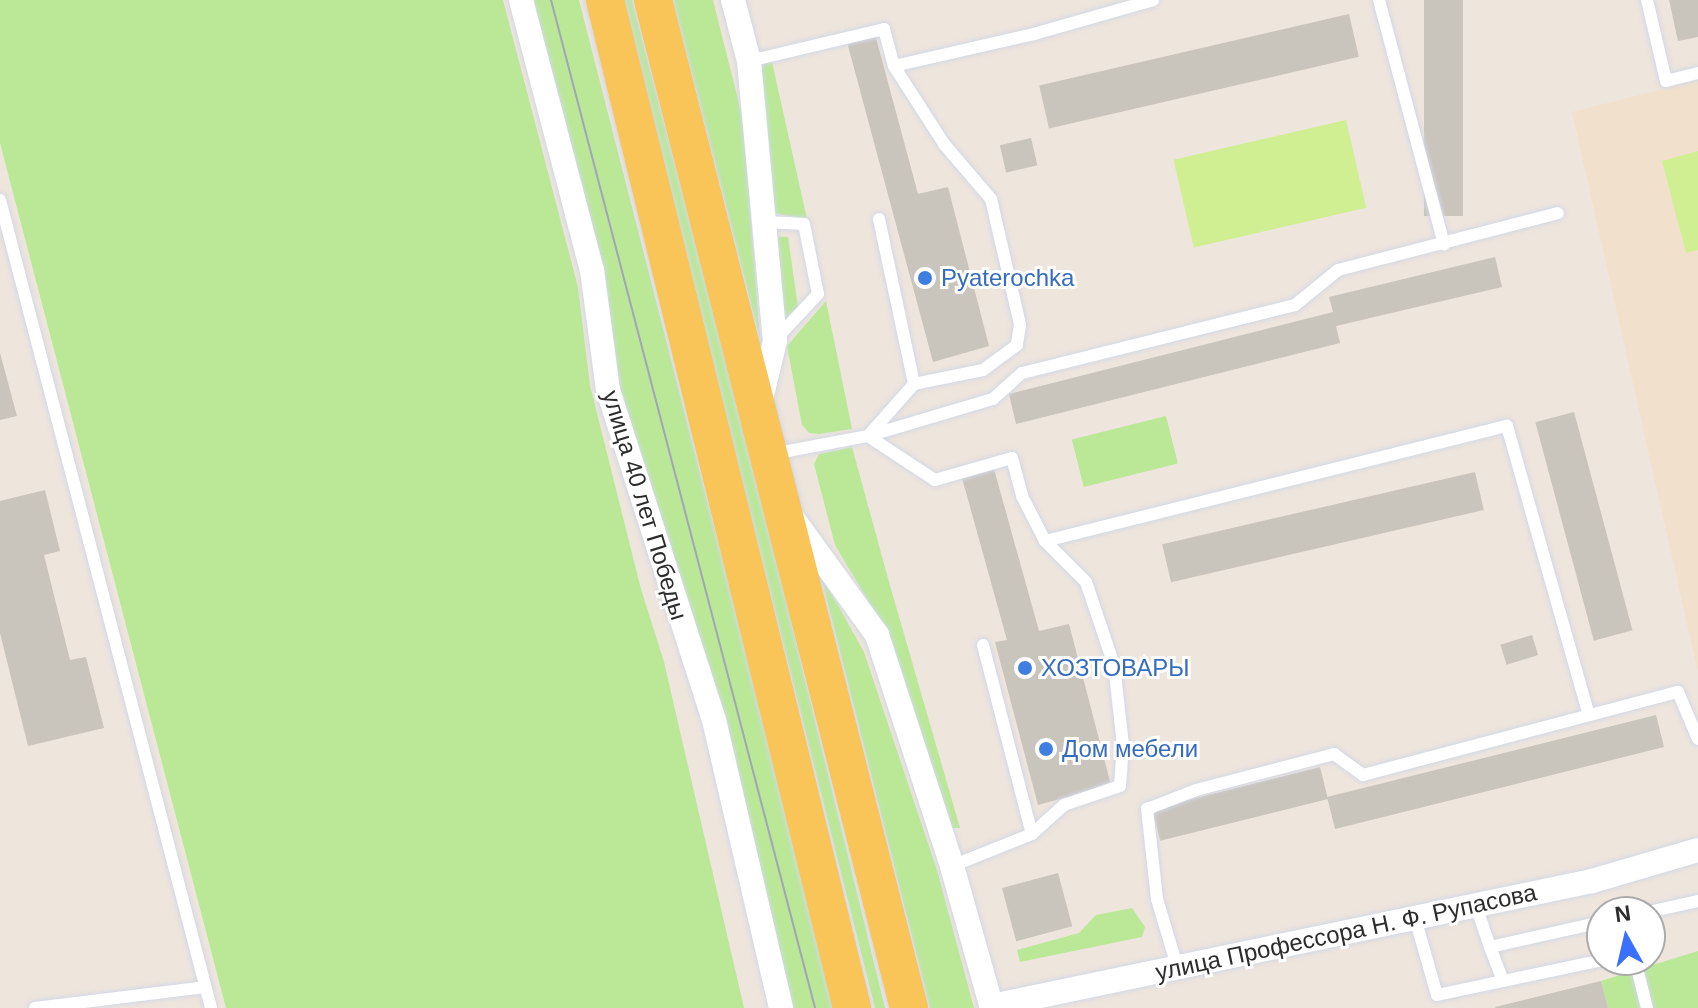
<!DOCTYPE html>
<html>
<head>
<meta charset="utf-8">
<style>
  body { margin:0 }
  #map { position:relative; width:1698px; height:1008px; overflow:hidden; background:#eee5dd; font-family:Helvetica,sans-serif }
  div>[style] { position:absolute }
  .education>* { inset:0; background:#f1e1cc }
  .green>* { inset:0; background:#bae897; transform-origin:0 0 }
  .pitch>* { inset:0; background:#d0ef92; transform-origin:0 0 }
  .building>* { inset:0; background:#c9c4bc; transform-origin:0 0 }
  .roads { filter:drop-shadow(0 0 2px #d2d8e5) drop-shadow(0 0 2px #d2d8e5) }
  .lane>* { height:12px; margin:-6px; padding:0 6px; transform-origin:6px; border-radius:6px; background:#fff }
  .street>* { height:24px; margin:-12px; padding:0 12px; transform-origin:12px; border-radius:12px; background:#fff }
  .primary>* { height:38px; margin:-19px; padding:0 19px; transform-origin:19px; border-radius:19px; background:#f9c558 }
  .tram>* { height:2px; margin:-1px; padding:0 1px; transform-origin:1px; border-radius:1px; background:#a0a5b7 }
  .dots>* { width:22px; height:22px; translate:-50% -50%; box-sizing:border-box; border:4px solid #fff; border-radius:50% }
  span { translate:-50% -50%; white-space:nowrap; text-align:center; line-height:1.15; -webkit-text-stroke:6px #fff; paint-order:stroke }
  .shop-label { font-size:24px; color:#366cbe }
  .left { translate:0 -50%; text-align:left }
  .street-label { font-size:24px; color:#2c2c2c }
  .north { position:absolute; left:1586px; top:896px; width:80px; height:80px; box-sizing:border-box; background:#fff; border:2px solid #ababab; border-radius:50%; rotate:352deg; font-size:22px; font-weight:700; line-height:32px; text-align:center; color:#2c2c2c }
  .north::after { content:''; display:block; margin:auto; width:28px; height:36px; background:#3a70ff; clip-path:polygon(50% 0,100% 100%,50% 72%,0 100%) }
</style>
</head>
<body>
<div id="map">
  <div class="education">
    <div style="clip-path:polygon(1698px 80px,1698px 673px,1572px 112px)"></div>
  </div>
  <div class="green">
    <div style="clip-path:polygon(0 0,503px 0,578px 287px,590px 385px,641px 589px,664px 662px,744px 1008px,226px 1008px,0 143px)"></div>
    <div style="clip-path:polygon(528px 0,579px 0,837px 1008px,786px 1008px,661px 581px)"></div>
    <div style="clip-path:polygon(621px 0,632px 0,753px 466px,885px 1008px,875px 1008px)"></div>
    <div style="clip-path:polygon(673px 0,713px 0,744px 123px,760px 339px)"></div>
    <div style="clip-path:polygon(772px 62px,807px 219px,772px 213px,755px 66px)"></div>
    <div style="clip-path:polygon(773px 236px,788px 237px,798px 307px,782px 322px)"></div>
    <div style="clip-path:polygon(826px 301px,852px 429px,819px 434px,809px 433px,802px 425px,787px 346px)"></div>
    <div style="left:1166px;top:416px;width:49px;height:97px;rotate:76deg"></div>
    <div style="clip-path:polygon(852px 447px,889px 582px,960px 828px,949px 828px,889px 636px,835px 545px,814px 464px,819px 454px)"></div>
    <div style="clip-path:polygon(820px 573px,864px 652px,937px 870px,974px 1008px,930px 1008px)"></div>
    <div style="clip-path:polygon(1132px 908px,1145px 927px,1142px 937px,1020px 962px,1017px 950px,1079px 933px,1096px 915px)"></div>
    <div style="clip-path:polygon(1698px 951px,1698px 1008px,1608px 1008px,1601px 981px)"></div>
  </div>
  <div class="pitch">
    <div style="left:1346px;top:120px;width:90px;height:177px;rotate:77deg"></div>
    <div style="clip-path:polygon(1698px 151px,1698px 250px,1686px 253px,1662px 161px)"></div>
  </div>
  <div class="building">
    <div style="left:1424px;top:0;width:39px;height:216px"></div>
    <div style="clip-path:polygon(1669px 0,1698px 0,1698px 37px,1678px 41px)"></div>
    <div style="left:1349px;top:14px;width:44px;height:318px;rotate:77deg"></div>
    <div style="clip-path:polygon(875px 34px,918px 194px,948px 187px,989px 346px,933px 362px,847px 42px)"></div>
    <div style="left:1031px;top:138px;width:28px;height:32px;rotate:77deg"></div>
    <div style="clip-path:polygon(1495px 257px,1502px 287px,1336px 326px,1340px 343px,1016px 424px,1009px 394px,1333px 312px,1329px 297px)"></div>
    <div style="clip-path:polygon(0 353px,17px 416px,0 420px)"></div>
    <div style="left:1574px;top:412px;width:226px;height:40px;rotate:75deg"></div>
    <div style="clip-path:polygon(994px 469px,1039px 631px,1069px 624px,1111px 785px,1038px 805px,995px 642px,1007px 640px,962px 478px)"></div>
    <div style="left:1475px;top:472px;width:39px;height:321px;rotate:77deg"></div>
    <div style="clip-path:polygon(45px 490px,60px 551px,44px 555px,70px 660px,86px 657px,104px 728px,28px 746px,0 633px,0 501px)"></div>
    <div style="left:1532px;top:635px;width:21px;height:33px;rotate:73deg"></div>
    <div style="left:1656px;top:715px;width:33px;height:339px;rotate:76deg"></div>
    <div style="left:1320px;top:767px;width:33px;height:173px;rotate:76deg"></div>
    <div style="left:1058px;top:873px;width:55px;height:58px;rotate:75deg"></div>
    <div style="clip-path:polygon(1601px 981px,1608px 1008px,1496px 1008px,1495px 1007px)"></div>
  </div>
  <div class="roads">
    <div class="lane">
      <div style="left:1379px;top:0;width:253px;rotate:75.1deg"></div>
      <div style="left:1647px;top:0;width:83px;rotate:76.8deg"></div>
      <div style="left:1666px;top:81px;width:33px;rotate:-14deg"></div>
      <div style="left:749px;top:61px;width:139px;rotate:-13.3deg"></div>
      <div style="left:884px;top:29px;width:38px;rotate:75deg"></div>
      <div style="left:894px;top:66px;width:93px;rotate:57.3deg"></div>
      <div style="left:944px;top:144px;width:72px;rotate:49.5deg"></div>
      <div style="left:991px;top:199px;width:129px;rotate:77deg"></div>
      <div style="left:1020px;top:325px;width:20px;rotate:99deg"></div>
      <div style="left:1017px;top:345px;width:42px;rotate:143.7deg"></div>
      <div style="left:983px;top:370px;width:70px;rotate:168.5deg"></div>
      <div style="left:914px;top:384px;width:69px;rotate:131.5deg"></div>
      <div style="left:868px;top:436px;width:80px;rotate:33.3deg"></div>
      <div style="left:935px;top:480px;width:80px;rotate:-15.9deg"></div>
      <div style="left:1012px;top:458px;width:39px;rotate:75deg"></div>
      <div style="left:1022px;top:496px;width:51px;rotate:62.9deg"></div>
      <div style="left:1045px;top:541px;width:58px;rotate:45deg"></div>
      <div style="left:1086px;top:582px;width:88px;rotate:71.4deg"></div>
      <div style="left:1114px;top:665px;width:81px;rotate:83.6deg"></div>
      <div style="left:1123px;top:745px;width:41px;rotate:94.2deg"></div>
      <div style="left:1120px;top:786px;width:59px;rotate:161.3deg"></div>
      <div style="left:1064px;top:805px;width:43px;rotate:137.8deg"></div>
      <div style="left:1032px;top:834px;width:86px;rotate:158.2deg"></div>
      <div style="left:894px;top:66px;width:144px;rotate:-12.9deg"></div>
      <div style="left:1034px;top:34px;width:124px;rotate:-15.9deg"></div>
      <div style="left:0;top:200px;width:835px;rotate:75.36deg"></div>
      <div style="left:879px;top:219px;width:169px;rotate:78deg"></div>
      <div style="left:766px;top:222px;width:38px;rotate:3deg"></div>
      <div style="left:804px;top:224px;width:71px;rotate:78.7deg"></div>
      <div style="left:818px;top:294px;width:60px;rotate:133deg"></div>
      <div style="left:772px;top:454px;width:98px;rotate:-10.6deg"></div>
      <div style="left:868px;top:436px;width:130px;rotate:-16.5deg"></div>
      <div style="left:993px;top:399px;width:39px;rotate:-42deg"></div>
      <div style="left:1022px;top:373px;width:281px;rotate:-14deg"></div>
      <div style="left:1295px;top:305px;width:55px;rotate:-39.1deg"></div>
      <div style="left:1338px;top:270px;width:227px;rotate:-14.5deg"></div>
      <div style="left:1045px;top:541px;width:476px;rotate:-14deg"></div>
      <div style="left:1507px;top:426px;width:300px;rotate:74.2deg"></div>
      <div style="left:983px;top:645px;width:195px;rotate:75.5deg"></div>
      <div style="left:1476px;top:906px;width:43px;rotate:71.1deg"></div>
      <div style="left:1490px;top:947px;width:115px;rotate:-12.6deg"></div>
      <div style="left:1648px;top:912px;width:51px;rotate:-12.4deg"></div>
      <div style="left:1415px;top:918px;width:80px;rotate:74.1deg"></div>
      <div style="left:1437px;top:995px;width:170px;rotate:-11.9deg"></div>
      <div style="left:1490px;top:947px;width:36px;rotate:69deg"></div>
      <div style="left:1635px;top:960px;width:49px;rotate:76deg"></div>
      <div style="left:1177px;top:966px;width:70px;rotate:-106.6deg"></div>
      <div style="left:1157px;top:899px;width:91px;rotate:-96.3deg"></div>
      <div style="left:1147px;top:809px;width:53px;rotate:-21.2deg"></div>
      <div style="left:1196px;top:790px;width:143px;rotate:-14.6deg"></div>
      <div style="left:1334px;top:754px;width:36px;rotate:36deg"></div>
      <div style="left:1363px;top:775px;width:326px;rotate:-14.8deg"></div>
      <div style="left:1678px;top:692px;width:51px;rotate:66.9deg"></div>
      <div style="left:35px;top:1008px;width:171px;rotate:-7deg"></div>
    </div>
    <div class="street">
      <div style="left:521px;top:0;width:279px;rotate:75.3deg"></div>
      <div style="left:592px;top:270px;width:121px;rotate:82.4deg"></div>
      <div style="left:608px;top:390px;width:347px;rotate:72.2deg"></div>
      <div style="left:714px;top:720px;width:296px;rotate:76.9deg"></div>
      <div style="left:733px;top:0;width:63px;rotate:75.3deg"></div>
      <div style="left:749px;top:61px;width:281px;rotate:84.7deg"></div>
      <div style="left:775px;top:341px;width:64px;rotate:103.6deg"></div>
      <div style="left:791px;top:516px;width:147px;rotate:54.1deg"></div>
      <div style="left:877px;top:635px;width:243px;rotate:72deg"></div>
      <div style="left:952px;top:866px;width:148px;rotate:74.3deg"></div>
      <div style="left:992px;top:1006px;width:613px;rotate:-11.77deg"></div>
      <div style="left:1592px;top:881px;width:110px;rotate:-16.3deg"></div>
    </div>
    <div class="primary">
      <div style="left:605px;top:0;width:1038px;rotate:76.23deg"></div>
      <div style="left:653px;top:0;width:1040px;rotate:75.75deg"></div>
    </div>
  </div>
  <div class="tram">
    <div style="left:551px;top:0;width:1042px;rotate:75.32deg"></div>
  </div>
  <div class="dots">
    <div style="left:925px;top:278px;background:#3f7fe0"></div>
    <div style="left:1025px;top:668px;background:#3f7fe0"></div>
    <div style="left:1046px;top:749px;background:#3f7fe0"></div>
  </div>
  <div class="shop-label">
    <span class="left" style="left:941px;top:278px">Pyaterochka</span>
    <span class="left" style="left:1041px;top:668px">ХОЗТОВАРЫ</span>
    <span class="left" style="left:1062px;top:749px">Дом мебели</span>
  </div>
  <div class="street-label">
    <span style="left:645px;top:505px;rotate:73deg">улица 40 лет Победы</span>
    <span style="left:1346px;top:932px;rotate:-12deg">улица Профессора Н. Ф. Рупасова</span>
  </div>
  <div class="north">N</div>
</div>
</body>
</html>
